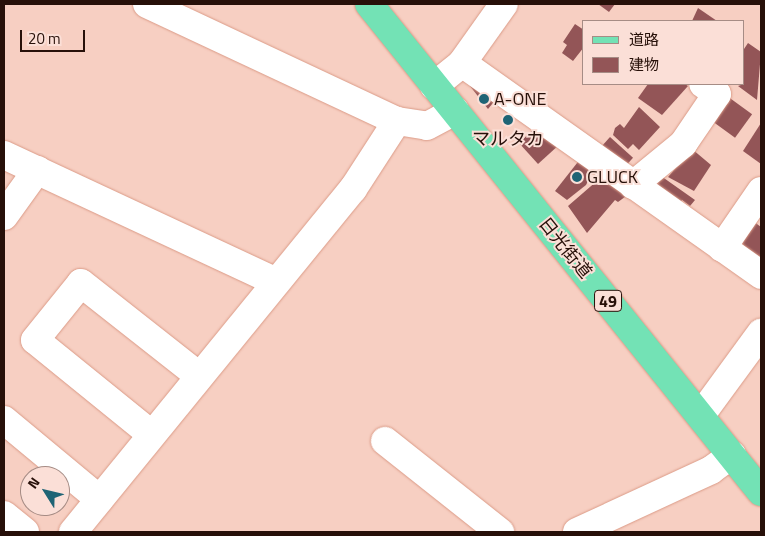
<!DOCTYPE html>
<html>
<head>
<meta charset="utf-8">
<style>
  body { margin:0 }
  #map { position:relative; width:765px; height:536px; overflow:hidden; background:#f7cfc2; font-family:"Titillium Web","Noto Sans JP",sans-serif }
  div>[style] { position:absolute }
  .building>* { inset:0; background:#935557; transform-origin:0 0 }
  .roads { filter:drop-shadow(0 0 1px #db9b87) drop-shadow(0 0 1px #db9b87) }
  .minor>* { height:28px; margin:-14px; padding:0 14px; transform-origin:14px; border-radius:14px; background:#fff }
  .major>* { height:28px; margin:-14px; padding:0 14px; transform-origin:14px; border-radius:14px; background:#73e2b5 }
  .dots>* { width:14px; height:14px; translate:-50% -50%; box-sizing:border-box; border:2px solid #fbdfd7; border-radius:50% }
  span { translate:-50% -50%; white-space:nowrap; text-align:center; line-height:1.15; -webkit-text-stroke:4px #fbdfd7; paint-order:stroke }
  .shield-label span { padding:1px 4px; background:#fbdfd7; border:1px solid; border-radius:4px; -webkit-text-stroke-width:0 }
  .shield-label { font-size:16px; color:#271009; font-weight:700 }
  .poi-label { font-size:18px; color:#271009 }
  .left { translate:0 -50%; text-align:left }
  .street-label { font-size:18px; color:#271009 }
  .frame { position:absolute; inset:0; border:5px solid #271009; pointer-events:none }
  .legend { position:absolute; left:582px; top:20px; width:162px; height:65px; box-sizing:border-box; background:#fbdfd7; border:1px solid #a68c85; margin:0; padding:6px 9px; list-style:none; font-size:15px; color:#271009 }
  .legend li { display:flex; align-items:center; gap:10px; height:25px }
  .legend b { width:25px; border:1px solid #a68c85 }
  .north { position:absolute; left:20px; top:466px; width:50px; height:50px; box-sizing:border-box; background:#fbdfd7; border:1px solid #a68c85; border-radius:50%; rotate:306deg; font-size:14px; font-weight:700; line-height:20px; text-align:center; color:#271009 }
  .north::after { content:''; display:block; margin:auto; width:18px; height:22px; background:#1f6475; clip-path:polygon(50% 0,100% 100%,50% 72%,0 100%) }
  .scale { position:absolute; left:20px; top:30px; width:65px; height:22px; box-sizing:border-box; border:2px solid #271009; border-top:0; padding-left:6px; font-size:15px; line-height:18px; white-space:nowrap; color:#271009; -webkit-text-stroke:4px #fbdfd7; paint-order:stroke }
</style>
</head>
<body>
<div id="map">
  <div class="building">
    <div style="clip-path:polygon(598px 4px,615px 4px,609px 12px)"></div>
    <div style="clip-path:polygon(698px 8px,717px 21px,692px 21px)"></div>
    <div style="clip-path:polygon(575px 24px,584px 30px,584px 47px,573px 61px,562px 53px,567px 45px,563px 42px)"></div>
    <div style="clip-path:polygon(748px 43px,761px 52px,757px 100px,738px 86px,744px 84px,744px 49px)"></div>
    <div style="clip-path:polygon(473px 83px,497px 98px,488px 109px,470px 86px)"></div>
    <div style="clip-path:polygon(648px 84px,685px 84px,688px 86px,662px 115px,638px 98px)"></div>
    <div style="left:727px;top:96px;width:31px;height:29px;rotate:36deg"></div>
    <div style="clip-path:polygon(639px 107px,660px 127px,639px 150px,633px 144px,628px 149px,613px 135px,615px 128px,620px 124px,624px 128px)"></div>
    <div style="clip-path:polygon(761px 123px,761px 164px,743px 151px)"></div>
    <div style="clip-path:polygon(537px 126px,560px 144px,538px 164px,519px 143px)"></div>
    <div style="left:610px;top:137px;width:31px;height:12px;rotate:42deg"></div>
    <div style="clip-path:polygon(692px 149px,711px 165px,694px 191px,668px 177px)"></div>
    <div style="clip-path:polygon(581px 158px,595px 168px,586px 185px,567px 200px,555px 191px)"></div>
    <div style="clip-path:polygon(598px 173px,629px 194px,618px 202px,615px 200px,587px 233px,568px 206px,598px 180px)"></div>
    <div style="clip-path:polygon(661px 176px,695px 200px,690px 206px,682px 200px,677px 207px,651px 189px)"></div>
    <div style="clip-path:polygon(753px 221px,761px 227px,761px 259px,737px 241px)"></div>
  </div>
  <div class="roads">
    <div class="minor">
      <div style="left:147px;top:4px;width:276px;rotate:25.1deg"></div>
      <div style="left:397px;top:121px;width:30px;rotate:9deg"></div>
      <div style="left:427px;top:126px;width:32px;rotate:-28deg"></div>
      <div style="left:462px;top:63px;width:367px;rotate:35.3deg"></div>
      <div style="left:434px;top:86px;width:36px;rotate:-39deg"></div>
      <div style="left:462px;top:63px;width:72px;rotate:-54.6deg"></div>
      <div style="left:4px;top:155px;width:300px;rotate:25deg"></div>
      <div style="left:633px;top:185px;width:65px;rotate:-39.4deg"></div>
      <div style="left:683px;top:144px;width:60px;rotate:-55.8deg"></div>
      <div style="left:717px;top:94px;width:17px;rotate:-144deg"></div>
      <div style="left:4px;top:216px;width:57px;rotate:-54.3deg"></div>
      <div style="left:722px;top:248px;width:69px;rotate:-55.6deg"></div>
      <div style="left:701px;top:415px;width:102px;rotate:-53.8deg"></div>
      <div style="left:4px;top:420px;width:124px;rotate:39.7deg"></div>
      <div style="left:151px;top:434px;width:149px;rotate:-141deg"></div>
      <div style="left:35px;top:340px;width:73px;rotate:-51.1deg"></div>
      <div style="left:81px;top:283px;width:149px;rotate:38.2deg"></div>
      <div style="left:385px;top:441px;width:147px;rotate:38.4deg"></div>
      <div style="left:4px;top:515px;width:27px;rotate:39deg"></div>
      <div style="left:73px;top:532px;width:443px;rotate:-50.8deg"></div>
      <div style="left:353px;top:189px;width:81px;rotate:-57.1deg"></div>
      <div style="left:577px;top:532px;width:148px;rotate:-24.8deg"></div>
      <div style="left:711px;top:470px;width:26px;rotate:-36deg"></div>
    </div>
    <div class="major">
      <div style="left:369px;top:4px;width:626px;rotate:51.23deg"></div>
    </div>
  </div>
  <div class="dots">
    <div style="left:484px;top:99px;background:#1f6475"></div>
    <div style="left:508px;top:120px;background:#1f6475"></div>
    <div style="left:577px;top:177px;background:#1f6475"></div>
  </div>
  <div class="shield-label">
    <span style="left:608px;top:301px">49</span>
  </div>
  <div class="poi-label">
    <span class="left" style="left:494px;top:99px">A-ONE</span>
    <span style="left:508px;top:139px">マルタカ</span>
    <span class="left" style="left:587px;top:177px">GLUCK</span>
  </div>
  <div class="street-label">
    <span style="left:565px;top:248px;rotate:51deg">日光街道</span>
  </div>
  <div class="frame"></div>
  <ul class="legend">
  <li><b style="height:6px;background:#73e2b5"></b>道路</li>
  <li><b style="height:14px;background:#935557"></b>建物</li>
  </ul>
  <div class="north">N</div>
  <div class="scale">20 m</div>
</div>
</body>
</html>
